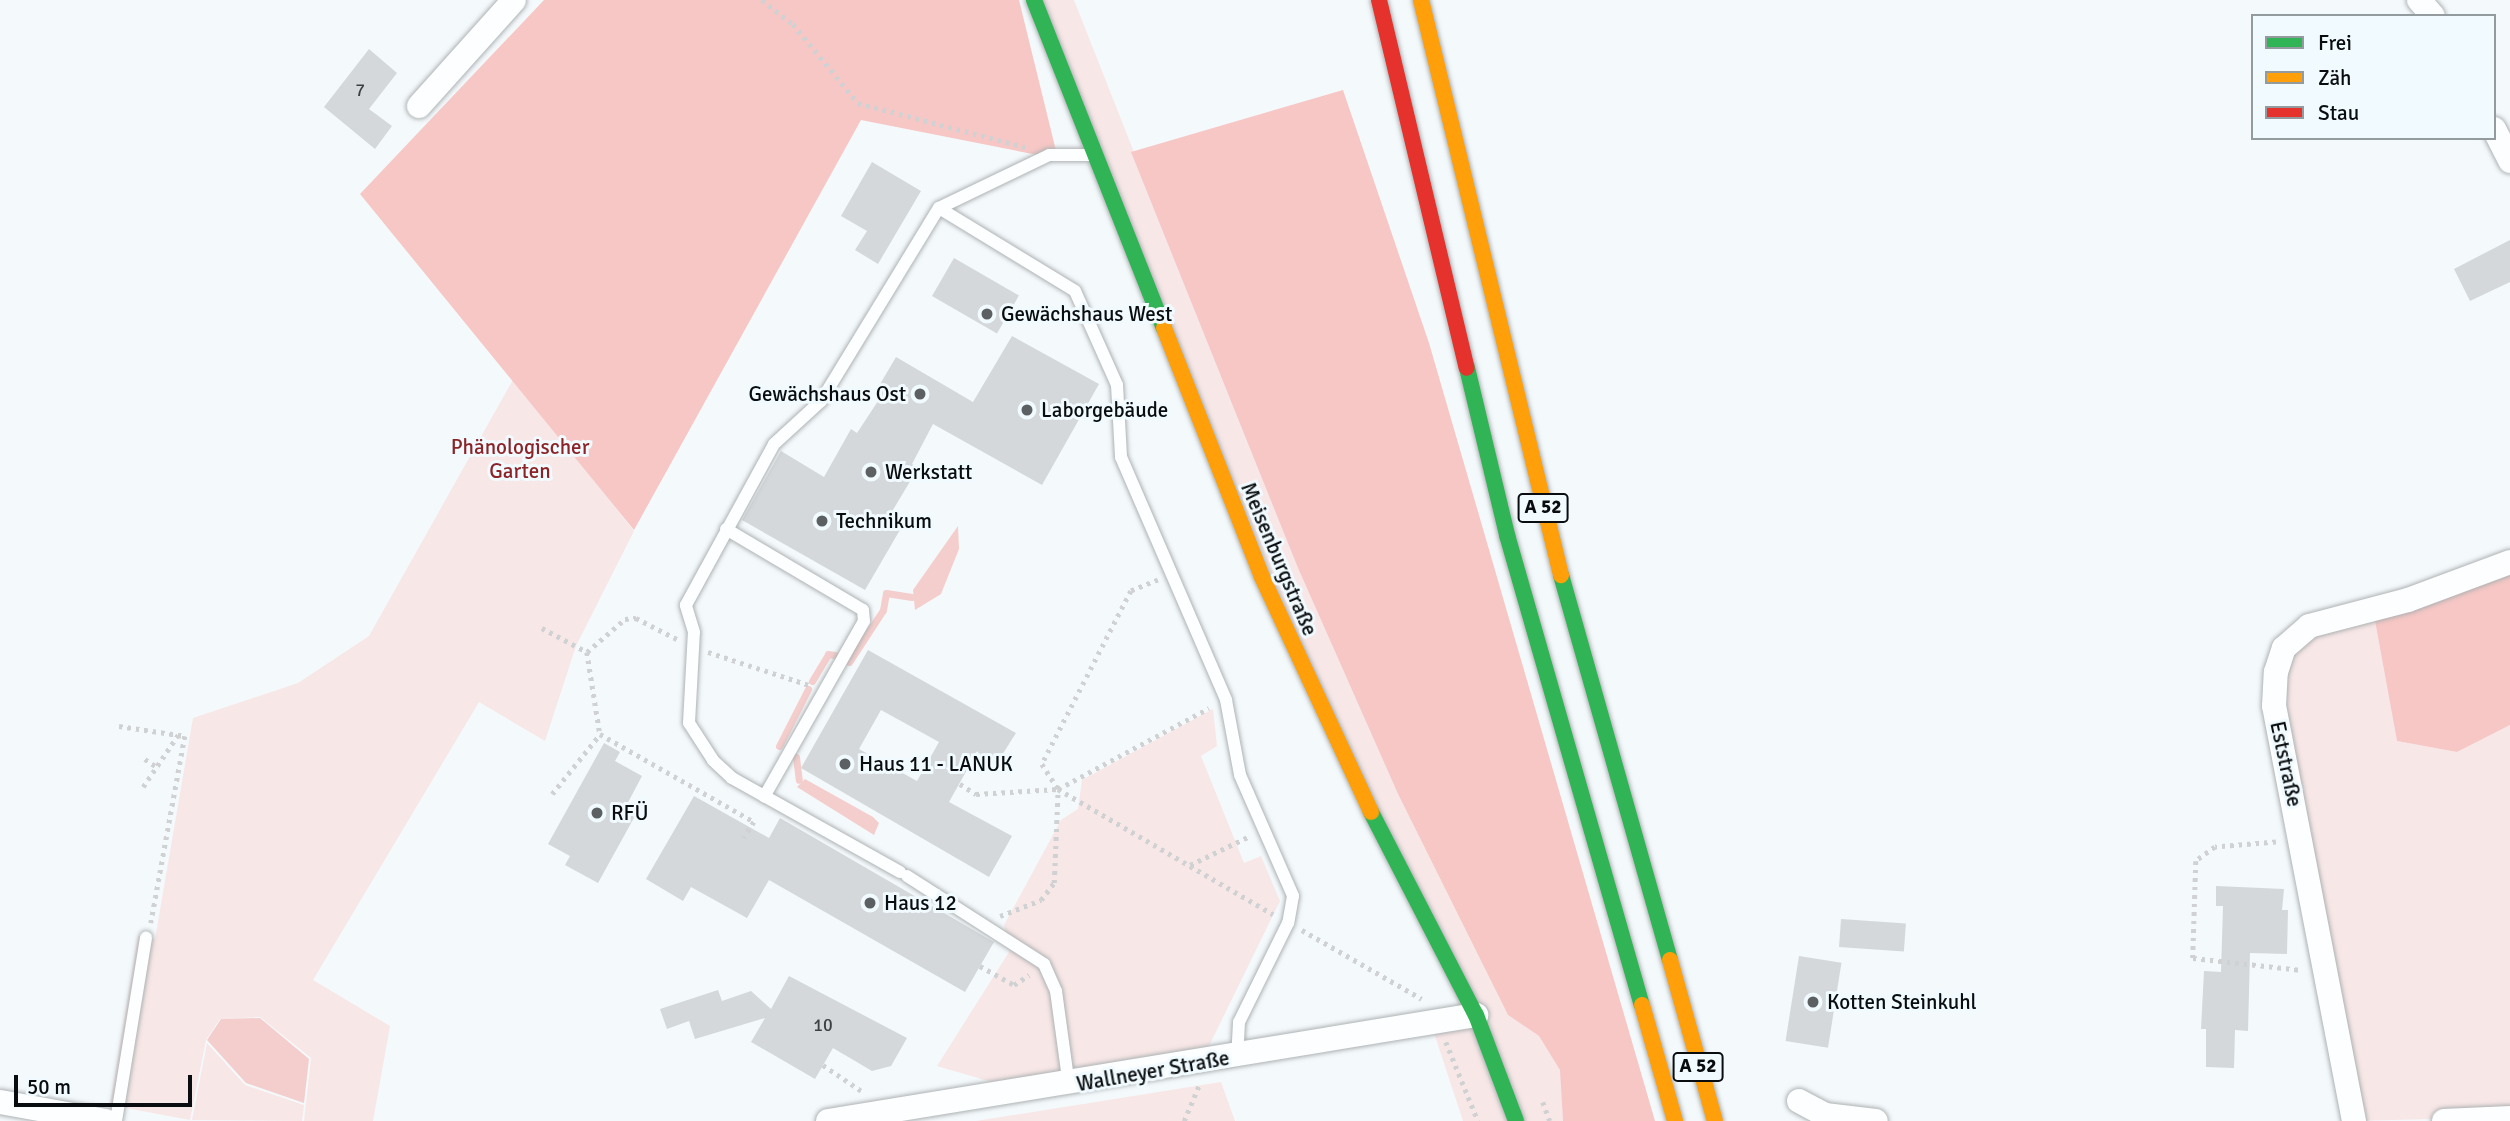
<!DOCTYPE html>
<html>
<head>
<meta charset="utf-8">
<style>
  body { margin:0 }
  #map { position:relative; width:2510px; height:1121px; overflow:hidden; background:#f4f9fc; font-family:Signika,sans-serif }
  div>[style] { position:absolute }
  .green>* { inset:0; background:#f8e7e7 }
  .forest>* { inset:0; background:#f6c7c5 }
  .water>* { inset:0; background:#f4cecc }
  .stream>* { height:7px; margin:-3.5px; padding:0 3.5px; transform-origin:3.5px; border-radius:3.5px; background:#f4cecc }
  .building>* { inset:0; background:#d4d8da; transform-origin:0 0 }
  .path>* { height:4.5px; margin-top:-2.25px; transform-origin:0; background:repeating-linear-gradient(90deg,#cfd1d2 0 3.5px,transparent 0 8.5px) }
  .roads { filter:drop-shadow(0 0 2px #aeb2b3) drop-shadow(0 0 2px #aeb2b3) }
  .lane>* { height:12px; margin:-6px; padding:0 6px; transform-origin:6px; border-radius:6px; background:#fdfeff }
  .street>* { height:24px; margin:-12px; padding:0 12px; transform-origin:12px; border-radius:12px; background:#fdfeff }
  .fast>* { height:16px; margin:-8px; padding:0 8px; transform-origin:8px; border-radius:8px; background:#30b455 }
  .slow>* { height:16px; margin:-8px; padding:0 8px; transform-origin:8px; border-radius:8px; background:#ff9f0a }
  .jam>* { height:16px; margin:-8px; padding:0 8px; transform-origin:8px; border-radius:8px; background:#e5322d }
  .dots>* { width:19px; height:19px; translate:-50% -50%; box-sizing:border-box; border:4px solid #f0faff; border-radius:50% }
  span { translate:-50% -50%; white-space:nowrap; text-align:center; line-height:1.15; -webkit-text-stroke:6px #f0faff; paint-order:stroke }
  .number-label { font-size:18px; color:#3c4042 }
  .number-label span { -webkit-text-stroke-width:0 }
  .shield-label span { padding:2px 5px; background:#f0faff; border:2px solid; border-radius:5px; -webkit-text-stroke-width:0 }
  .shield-label { font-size:19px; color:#0a0d0f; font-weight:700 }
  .poi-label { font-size:21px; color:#0a0d0f }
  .left { translate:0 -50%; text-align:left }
  .right { translate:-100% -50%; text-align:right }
  .park-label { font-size:21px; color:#8c2427 }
  .street-label { font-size:21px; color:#0a0d0f }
  .legend { position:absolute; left:2251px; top:14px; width:245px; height:126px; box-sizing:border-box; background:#f0faff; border:2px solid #949b9f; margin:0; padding:9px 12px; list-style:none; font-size:21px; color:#0a0d0f }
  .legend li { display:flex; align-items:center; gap:14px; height:35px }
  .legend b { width:35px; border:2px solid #949b9f }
  .scale { position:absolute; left:14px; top:1075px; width:178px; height:32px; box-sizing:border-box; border:4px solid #0a0d0f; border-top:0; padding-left:9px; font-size:21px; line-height:24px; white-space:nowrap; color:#0a0d0f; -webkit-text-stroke:5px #f0faff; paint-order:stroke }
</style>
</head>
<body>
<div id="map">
  <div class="green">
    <div style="clip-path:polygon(1036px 0,1074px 0,1298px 568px,1398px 794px,1508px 1015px,1539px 1036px,1561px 1070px,1563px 1121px,1463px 1121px,1434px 1033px,1478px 1018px,1342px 747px)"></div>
    <div style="clip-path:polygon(514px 378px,634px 531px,576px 646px,545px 741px,479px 702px,313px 980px,390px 1026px,373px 1121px,304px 1121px,311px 1058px,260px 1017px,220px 1019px,206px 1040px,190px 1120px,110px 1105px,138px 936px,155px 939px,193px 718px,298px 683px,369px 636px)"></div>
    <div style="clip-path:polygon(2373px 610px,2397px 741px,2457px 752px,2510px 725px,2510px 1117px,2354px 1121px,2274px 687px,2310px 627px)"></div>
    <div style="clip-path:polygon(1213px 709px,1217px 746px,1201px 756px,1244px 863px,1261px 856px,1280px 901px,1209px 1046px,1012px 1088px,937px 1066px,1009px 952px,1004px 925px,1061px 820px,1078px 809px,1082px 780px)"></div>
    <div style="clip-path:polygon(207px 1043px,245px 1085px,304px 1105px,302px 1121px,192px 1120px)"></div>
    <div style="clip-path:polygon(1221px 1082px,1235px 1121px,976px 1121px)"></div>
  </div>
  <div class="forest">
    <div style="clip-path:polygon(544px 0,1019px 0,1058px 159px,861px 120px,634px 530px,360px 194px)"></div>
    <div style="clip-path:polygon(1343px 90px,1429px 343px,1655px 1121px,1563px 1121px,1560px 1070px,1539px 1036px,1508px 1015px,1398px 794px,1298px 568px,1131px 152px)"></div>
    <div style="clip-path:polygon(2510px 563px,2510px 725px,2457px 752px,2397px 741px,2373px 610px)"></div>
  </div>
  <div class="water">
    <div style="clip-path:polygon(958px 526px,959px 549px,941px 594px,915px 610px,913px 590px)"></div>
    <div style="clip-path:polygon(805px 779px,873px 817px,879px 823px,874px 835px,797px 787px)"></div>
    <div style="clip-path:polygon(260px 1018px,309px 1059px,304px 1103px,246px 1083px,207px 1040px,221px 1019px)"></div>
  </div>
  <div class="stream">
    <div style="left:849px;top:662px;width:62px;rotate:-56.8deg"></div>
    <div style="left:883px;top:610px;width:17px;rotate:-80deg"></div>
    <div style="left:886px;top:593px;width:26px;rotate:9deg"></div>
    <div style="left:812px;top:681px;width:31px;rotate:-59deg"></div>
    <div style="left:828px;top:654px;width:7px;rotate:8deg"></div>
    <div style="left:779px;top:746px;width:64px;rotate:-63deg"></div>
    <div style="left:796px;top:757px;width:23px;rotate:83deg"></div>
  </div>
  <div class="building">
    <div style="clip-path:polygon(369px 49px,397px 73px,369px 109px,392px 126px,375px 149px,324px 107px)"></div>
    <div style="clip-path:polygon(872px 162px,921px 191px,878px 264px,855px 250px,867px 231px,841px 216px)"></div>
    <div style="clip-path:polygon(2510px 240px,2510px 282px,2470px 301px,2454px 269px)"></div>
    <div style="left:954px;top:258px;width:75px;height:44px;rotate:30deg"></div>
    <div style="clip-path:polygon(1012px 336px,1099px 384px,1042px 485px,933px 424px,912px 464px,918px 468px,890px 515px,904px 523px,865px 590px,742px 520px,781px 451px,824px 477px,851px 429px,857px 433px,882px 395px,876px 391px,896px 357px,973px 402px)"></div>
    <div style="clip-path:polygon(evenodd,868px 650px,1016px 733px,992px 771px,972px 761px,949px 802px,1012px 836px,989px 877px,801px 768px,868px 650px,881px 710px,939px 742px,917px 781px,859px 749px,881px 710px)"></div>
    <div style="clip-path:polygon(604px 743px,620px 752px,615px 761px,642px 776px,624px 810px,635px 816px,598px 883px,565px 865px,570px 856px,548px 844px)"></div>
    <div style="clip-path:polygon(694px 796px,769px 838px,780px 818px,994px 942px,965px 992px,769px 880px,747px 918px,691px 887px,683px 901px,646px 879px)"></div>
    <div style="clip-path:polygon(2216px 886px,2284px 889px,2282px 910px,2288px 910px,2287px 954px,2250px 953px,2248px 1031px,2235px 1030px,2234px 1068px,2206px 1067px,2206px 1029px,2201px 1029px,2204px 971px,2221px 972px,2223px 906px,2216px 906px)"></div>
    <div style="left:1841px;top:919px;width:65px;height:28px;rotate:4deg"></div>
    <div style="left:1799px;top:956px;width:43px;height:86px;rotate:9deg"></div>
    <div style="clip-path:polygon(789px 976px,907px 1038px,891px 1066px,872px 1071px,833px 1048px,815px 1079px,751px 1042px,765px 1018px,695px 1039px,689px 1021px,667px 1029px,660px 1009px,718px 990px,722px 1001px,751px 991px,771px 1009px)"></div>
  </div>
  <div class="path">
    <div style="left:762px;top:0;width:39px;rotate:38deg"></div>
    <div style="left:793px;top:24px;width:102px;rotate:50.6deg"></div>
    <div style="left:858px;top:103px;width:173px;rotate:14.8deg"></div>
    <div style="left:1158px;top:580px;width:29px;rotate:158deg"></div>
    <div style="left:1131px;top:591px;width:195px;rotate:117.2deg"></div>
    <div style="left:1042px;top:764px;width:30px;rotate:57deg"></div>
    <div style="left:1058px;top:789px;width:249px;rotate:30.2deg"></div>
    <div style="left:542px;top:628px;width:51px;rotate:28.1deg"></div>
    <div style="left:587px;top:652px;width:83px;rotate:81deg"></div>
    <div style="left:587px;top:652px;width:50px;rotate:-41deg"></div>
    <div style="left:625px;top:619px;width:11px;rotate:-5deg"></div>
    <div style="left:636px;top:618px;width:46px;rotate:27.1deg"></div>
    <div style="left:708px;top:652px;width:106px;rotate:18.1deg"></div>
    <div style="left:119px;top:726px;width:67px;rotate:8.6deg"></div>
    <div style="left:185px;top:736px;width:190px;rotate:100.3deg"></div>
    <div style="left:145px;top:759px;width:14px;rotate:34deg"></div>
    <div style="left:960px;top:784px;width:19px;rotate:32deg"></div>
    <div style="left:976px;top:794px;width:82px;rotate:-3.5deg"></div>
    <div style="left:1058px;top:789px;width:171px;rotate:-28.2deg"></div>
    <div style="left:143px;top:787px;width:63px;rotate:-56.1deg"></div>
    <div style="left:552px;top:794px;width:77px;rotate:-51.3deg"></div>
    <div style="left:600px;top:734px;width:177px;rotate:29.7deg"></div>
    <div style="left:754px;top:822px;width:19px;rotate:122deg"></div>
    <div style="left:2276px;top:842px;width:61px;rotate:175.3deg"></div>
    <div style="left:2215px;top:847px;width:24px;rotate:144deg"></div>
    <div style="left:2196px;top:861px;width:97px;rotate:91.8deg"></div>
    <div style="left:2193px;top:958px;width:109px;rotate:6.3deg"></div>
    <div style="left:1190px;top:865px;width:67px;rotate:-25.8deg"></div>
    <div style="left:1000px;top:916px;width:44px;rotate:-21.3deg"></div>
    <div style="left:1041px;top:900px;width:21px;rotate:-53deg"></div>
    <div style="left:1054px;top:883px;width:94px;rotate:-87.6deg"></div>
    <div style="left:1302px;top:930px;width:138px;rotate:29.9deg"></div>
    <div style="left:980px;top:966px;width:39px;rotate:29deg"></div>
    <div style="left:1014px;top:985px;width:18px;rotate:-34deg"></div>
    <div style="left:1446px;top:1042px;width:85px;rotate:67.9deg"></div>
    <div style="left:823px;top:1065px;width:48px;rotate:34deg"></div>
    <div style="left:1543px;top:1102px;width:20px;rotate:70deg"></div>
    <div style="left:1184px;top:1121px;width:41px;rotate:-67.2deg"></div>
  </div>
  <div class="roads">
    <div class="lane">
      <div style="left:939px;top:208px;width:122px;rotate:-25.7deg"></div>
      <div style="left:1049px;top:155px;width:43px"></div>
      <div style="left:726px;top:529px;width:159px;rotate:30.6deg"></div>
      <div style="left:863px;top:610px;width:11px;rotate:85deg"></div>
      <div style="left:864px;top:621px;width:202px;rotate:119.6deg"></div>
      <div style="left:900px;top:872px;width:193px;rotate:-150.8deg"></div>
      <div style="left:732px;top:778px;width:26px;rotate:-137deg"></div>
      <div style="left:713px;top:760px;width:44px;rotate:-123deg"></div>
      <div style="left:689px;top:723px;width:91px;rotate:-86.9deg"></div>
      <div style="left:694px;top:632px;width:28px;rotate:-107deg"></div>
      <div style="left:686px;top:605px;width:183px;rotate:-61.3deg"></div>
      <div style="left:774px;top:444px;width:64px;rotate:-42.5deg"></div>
      <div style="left:821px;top:401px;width:226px;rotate:-58.6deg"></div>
      <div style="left:939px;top:208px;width:159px;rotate:31.4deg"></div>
      <div style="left:1075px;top:291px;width:103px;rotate:65.9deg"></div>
      <div style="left:1117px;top:385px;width:72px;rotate:86.8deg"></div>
      <div style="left:1121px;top:457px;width:265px;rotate:66.6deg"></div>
      <div style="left:1226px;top:700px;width:76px;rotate:79.4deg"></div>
      <div style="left:1240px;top:775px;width:132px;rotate:66.3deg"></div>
      <div style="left:1293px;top:896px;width:27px;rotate:100deg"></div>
      <div style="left:1288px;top:923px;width:110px;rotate:116.3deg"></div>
      <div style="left:1239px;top:1022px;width:34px;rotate:93deg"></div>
      <div style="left:907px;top:876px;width:163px;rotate:32.7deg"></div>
      <div style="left:1044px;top:964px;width:30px;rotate:66deg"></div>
      <div style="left:1056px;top:991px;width:96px;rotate:82.2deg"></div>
      <div style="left:116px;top:1121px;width:186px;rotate:-80.7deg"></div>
    </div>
    <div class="street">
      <div style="left:2419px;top:0;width:21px;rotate:49deg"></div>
      <div style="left:419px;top:106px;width:142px;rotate:-48.1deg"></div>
      <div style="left:2494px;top:129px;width:36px;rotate:63deg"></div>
      <div style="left:1799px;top:1101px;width:30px;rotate:28deg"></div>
      <div style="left:1825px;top:1115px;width:51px;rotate:6.7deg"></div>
      <div style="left:0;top:1102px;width:108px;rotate:10.2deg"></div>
      <div style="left:828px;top:1121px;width:657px;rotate:-9.29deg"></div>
      <div style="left:2354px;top:1121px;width:423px;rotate:-100.9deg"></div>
      <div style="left:2274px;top:706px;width:34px;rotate:-87deg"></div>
      <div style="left:2276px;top:672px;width:25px;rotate:-72deg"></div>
      <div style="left:2284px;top:648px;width:33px;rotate:-41deg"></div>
      <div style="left:2309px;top:626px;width:102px;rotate:-14.7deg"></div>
      <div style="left:2408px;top:600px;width:109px;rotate:-20.4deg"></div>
      <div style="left:2444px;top:1121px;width:66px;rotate:-2.6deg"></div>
    </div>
    <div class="fast">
      <div style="left:1034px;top:0;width:353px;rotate:68.4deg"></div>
      <div style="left:1467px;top:368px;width:172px;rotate:76.5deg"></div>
      <div style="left:1507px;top:535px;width:489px;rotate:74deg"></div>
      <div style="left:1561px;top:575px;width:400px;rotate:74.2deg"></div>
      <div style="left:1371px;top:812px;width:229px;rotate:62.7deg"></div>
      <div style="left:1476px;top:1015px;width:113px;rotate:69.3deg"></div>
    </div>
    <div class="slow">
      <div style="left:1421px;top:0;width:592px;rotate:76.32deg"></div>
      <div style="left:1164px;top:328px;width:268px;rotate:68.5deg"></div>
      <div style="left:1262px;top:577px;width:259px;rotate:65.1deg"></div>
      <div style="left:1670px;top:960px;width:167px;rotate:74.4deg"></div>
      <div style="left:1642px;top:1005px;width:121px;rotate:74.1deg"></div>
    </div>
    <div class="jam">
      <div style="left:1379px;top:0;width:378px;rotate:76.6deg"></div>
    </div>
  </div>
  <div class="dots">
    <div style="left:987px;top:314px;background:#5c6062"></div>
    <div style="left:920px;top:394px;background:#5c6062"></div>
    <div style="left:1027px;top:410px;background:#5c6062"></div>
    <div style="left:871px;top:472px;background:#5c6062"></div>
    <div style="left:822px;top:521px;background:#5c6062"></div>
    <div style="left:845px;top:764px;background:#5c6062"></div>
    <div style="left:597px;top:813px;background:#5c6062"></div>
    <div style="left:870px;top:903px;background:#5c6062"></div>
    <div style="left:1813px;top:1002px;background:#5c6062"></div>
  </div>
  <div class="number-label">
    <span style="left:360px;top:90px">7</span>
    <span style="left:823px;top:1025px">10</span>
  </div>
  <div class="shield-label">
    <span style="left:1543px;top:508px">A 52</span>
    <span style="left:1698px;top:1067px">A 52</span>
  </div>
  <div class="poi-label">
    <span class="left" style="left:1001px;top:314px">Gewächshaus West</span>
    <span class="right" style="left:906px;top:394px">Gewächshaus Ost</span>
    <span class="left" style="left:1041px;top:410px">Laborgebäude</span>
    <span class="left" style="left:885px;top:472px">Werkstatt</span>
    <span class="left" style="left:836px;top:521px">Technikum</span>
    <span class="left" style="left:859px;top:764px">Haus 11 - LANUK</span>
    <span class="left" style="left:611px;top:813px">RFÜ</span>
    <span class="left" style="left:884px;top:903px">Haus 12</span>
    <span class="left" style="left:1827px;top:1002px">Kotten Steinkuhl</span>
  </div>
  <div class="park-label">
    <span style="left:520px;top:459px">Phänologischer<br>Garten</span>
  </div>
  <div class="street-label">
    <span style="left:1279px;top:559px;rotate:67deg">Meisenburgstraße</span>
    <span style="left:2286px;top:764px;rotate:78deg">Eststraße</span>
    <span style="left:1153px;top:1071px;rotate:-10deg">Wallneyer Straße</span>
  </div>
  <ul class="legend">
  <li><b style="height:9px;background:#30b455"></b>Frei</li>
  <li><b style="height:9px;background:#ff9f0a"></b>Zäh</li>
  <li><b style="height:9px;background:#e5322d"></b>Stau</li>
  </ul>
  <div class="scale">50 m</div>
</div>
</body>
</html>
